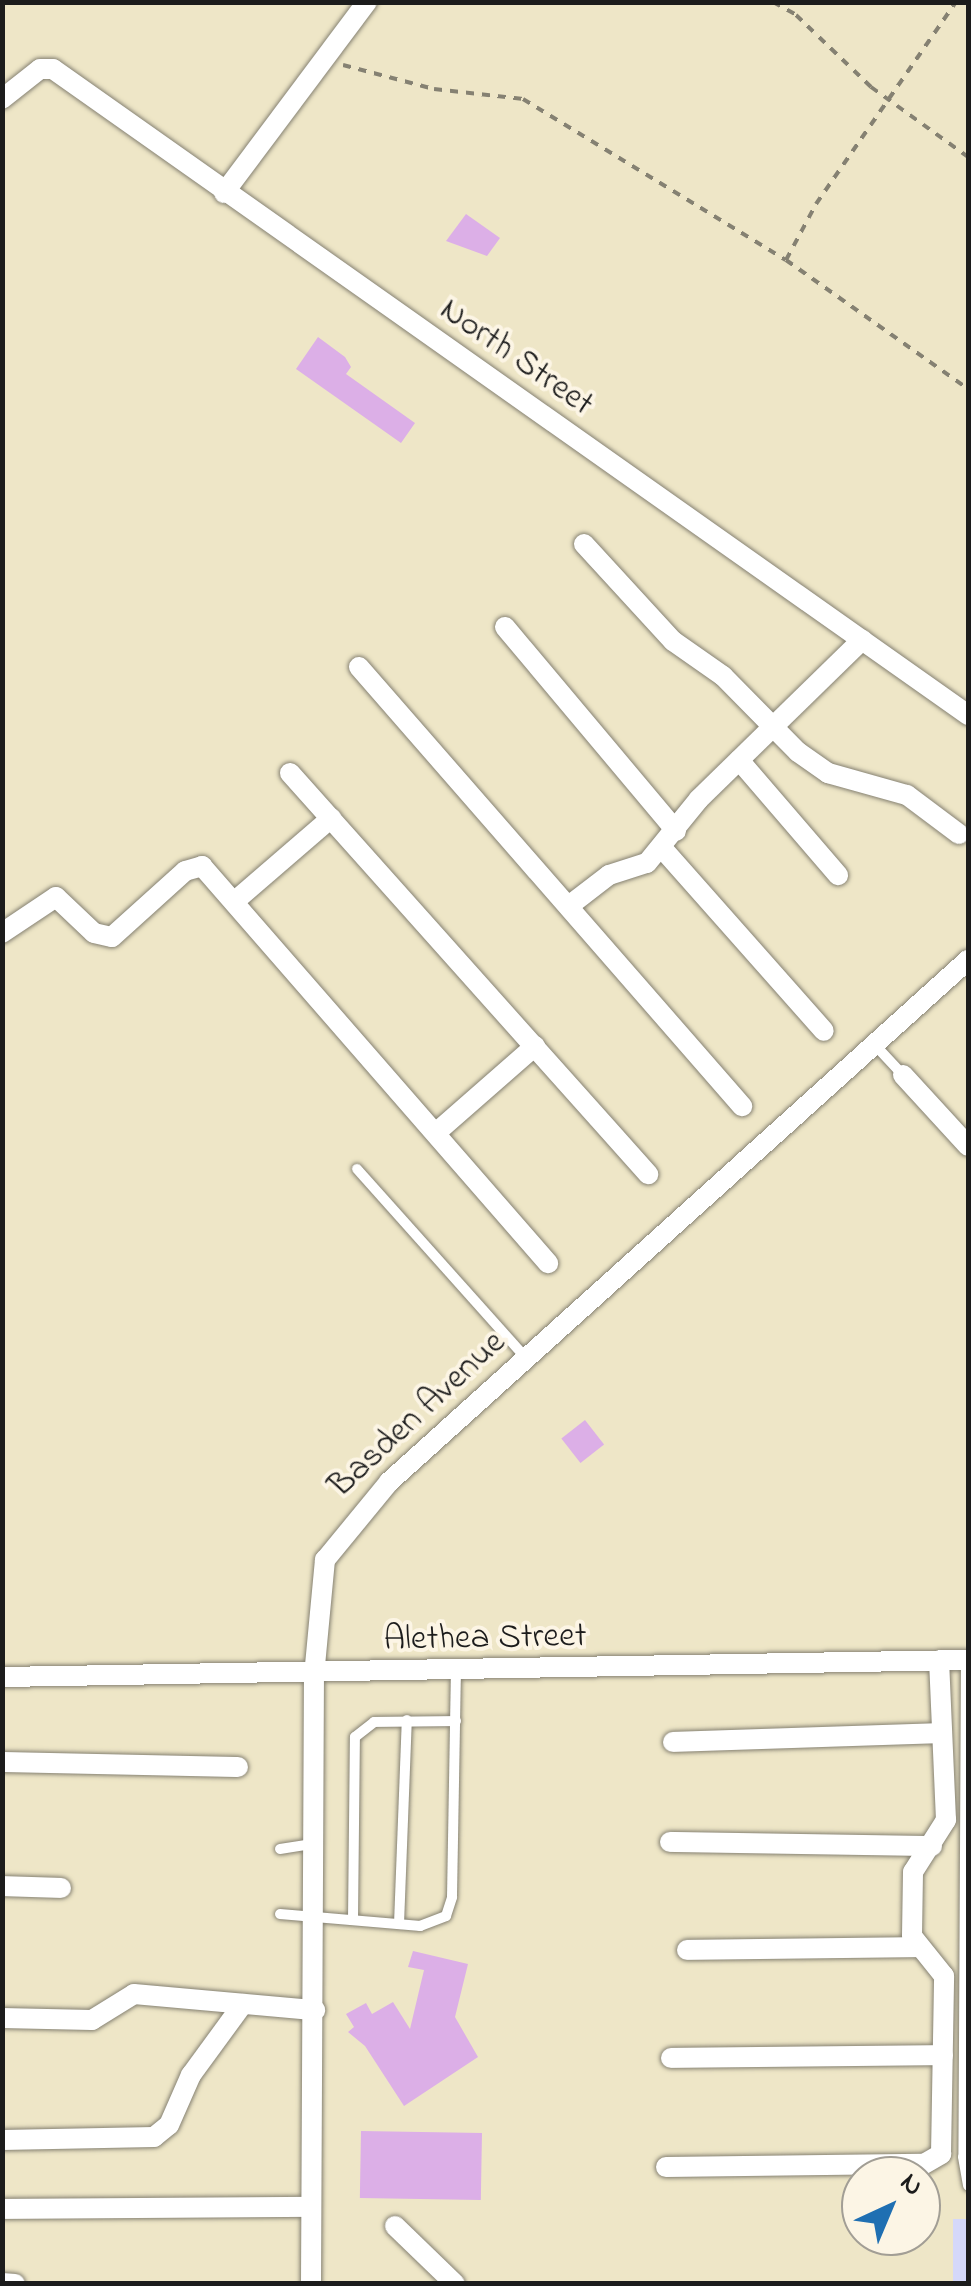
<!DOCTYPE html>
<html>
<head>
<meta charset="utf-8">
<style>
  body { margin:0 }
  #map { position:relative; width:971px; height:2286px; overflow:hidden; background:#eee6c7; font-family:"Indie Flower",sans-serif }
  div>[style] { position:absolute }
  .built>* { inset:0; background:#d5d8f9; transform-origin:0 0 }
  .building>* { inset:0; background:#dcafe7; transform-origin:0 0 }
  .path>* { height:4px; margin-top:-2px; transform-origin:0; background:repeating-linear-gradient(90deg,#858172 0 8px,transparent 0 16px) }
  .roads { filter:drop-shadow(0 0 2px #858172) drop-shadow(0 0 2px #858172) }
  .lane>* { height:10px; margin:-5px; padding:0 5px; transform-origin:5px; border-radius:5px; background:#fff }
  .street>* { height:20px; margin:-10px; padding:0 10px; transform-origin:10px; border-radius:10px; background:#fff }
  span { translate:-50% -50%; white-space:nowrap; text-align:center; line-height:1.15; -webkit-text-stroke:8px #fcf5e5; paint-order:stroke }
  .street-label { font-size:35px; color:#1c1c1c }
  .frame { position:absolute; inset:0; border:5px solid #1c1c1c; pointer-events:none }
  .north { position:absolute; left:841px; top:2156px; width:100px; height:100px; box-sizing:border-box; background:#fcf5e5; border:2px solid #a29e95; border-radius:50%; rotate:44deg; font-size:28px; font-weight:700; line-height:40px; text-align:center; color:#1c1c1c }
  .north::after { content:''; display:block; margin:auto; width:35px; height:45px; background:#1f6fb2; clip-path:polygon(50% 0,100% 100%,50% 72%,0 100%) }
</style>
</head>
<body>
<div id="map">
  <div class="built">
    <div style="left:953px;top:2219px;width:15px;height:64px"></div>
  </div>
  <div class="building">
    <div style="clip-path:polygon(466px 214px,500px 238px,487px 256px,446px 241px)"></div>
    <div style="clip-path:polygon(318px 337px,345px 357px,351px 367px,346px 374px,415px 423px,401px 443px,296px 369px)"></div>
    <div style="left:585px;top:1420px;width:31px;height:30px;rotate:52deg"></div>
    <div style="clip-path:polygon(413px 1951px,468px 1964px,455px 2017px,478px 2057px,404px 2106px,365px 2046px,348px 2032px,354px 2027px,346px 2014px,366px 2003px,372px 2014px,393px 2002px,410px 2029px,424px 1970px,408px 1967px)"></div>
    <div style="left:361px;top:2131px;width:121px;height:67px;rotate:1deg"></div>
  </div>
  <div class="path">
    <div style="left:773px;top:2px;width:26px;rotate:29deg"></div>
    <div style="left:796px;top:15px;width:104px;rotate:43.8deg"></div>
    <div style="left:871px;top:87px;width:120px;rotate:35.8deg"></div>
    <div style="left:343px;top:65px;width:94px;rotate:14.8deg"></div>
    <div style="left:434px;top:89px;width:90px;rotate:6.4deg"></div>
    <div style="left:523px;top:99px;width:308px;rotate:31.5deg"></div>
    <div style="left:786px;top:260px;width:223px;rotate:35.3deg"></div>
    <div style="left:786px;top:260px;width:64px;rotate:-61.8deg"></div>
    <div style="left:816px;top:204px;width:246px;rotate:-55.3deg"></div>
  </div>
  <div class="roads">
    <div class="lane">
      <div style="left:875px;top:1045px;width:41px;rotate:47deg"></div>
      <div style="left:357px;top:1169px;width:254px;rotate:48.2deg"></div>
      <div style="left:966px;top:1661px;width:496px;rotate:90.3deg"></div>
      <div style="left:963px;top:2157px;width:29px;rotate:80deg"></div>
      <div style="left:280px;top:1849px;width:33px;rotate:-9deg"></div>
      <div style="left:280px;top:1914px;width:141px;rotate:4.9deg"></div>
      <div style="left:420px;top:1926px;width:28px;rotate:-21deg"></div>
      <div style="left:446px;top:1916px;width:20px;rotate:-72deg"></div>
      <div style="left:452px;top:1897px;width:224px;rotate:-89deg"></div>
      <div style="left:353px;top:1920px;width:183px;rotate:-89.4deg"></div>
      <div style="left:355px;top:1737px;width:24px;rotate:-38deg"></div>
      <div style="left:374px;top:1722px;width:82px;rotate:-0.7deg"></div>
      <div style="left:399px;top:1924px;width:204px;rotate:-87.8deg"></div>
    </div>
    <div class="street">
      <div style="left:2px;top:99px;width:48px;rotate:-38.3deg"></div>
      <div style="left:40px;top:69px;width:13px"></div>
      <div style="left:53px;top:69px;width:1120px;rotate:35.22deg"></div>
      <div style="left:224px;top:193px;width:239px;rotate:-53.2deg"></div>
      <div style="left:584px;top:544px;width:132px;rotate:47.5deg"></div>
      <div style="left:673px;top:641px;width:61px;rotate:35deg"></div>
      <div style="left:723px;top:676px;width:107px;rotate:45.4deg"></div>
      <div style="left:798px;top:752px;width:37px;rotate:35deg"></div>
      <div style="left:828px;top:773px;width:82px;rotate:15.6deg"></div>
      <div style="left:907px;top:795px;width:65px;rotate:36.9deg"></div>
      <div style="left:505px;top:627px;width:266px;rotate:50deg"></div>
      <div style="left:359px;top:667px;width:583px;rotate:48.9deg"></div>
      <div style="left:739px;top:760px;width:152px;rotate:49.3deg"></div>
      <div style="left:290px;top:773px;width:538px;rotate:48.24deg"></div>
      <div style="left:662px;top:848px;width:244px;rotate:48.5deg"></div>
      <div style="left:235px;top:901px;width:127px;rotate:-40.8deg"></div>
      <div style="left:570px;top:905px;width:49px;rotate:-37.6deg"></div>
      <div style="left:609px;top:875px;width:40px;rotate:-18deg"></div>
      <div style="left:647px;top:863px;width:82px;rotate:-50.9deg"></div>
      <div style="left:699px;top:799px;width:228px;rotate:-44.3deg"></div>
      <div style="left:2px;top:933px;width:65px;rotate:-33.7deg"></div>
      <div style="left:56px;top:897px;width:52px;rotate:43.5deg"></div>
      <div style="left:94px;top:933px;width:18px;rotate:13deg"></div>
      <div style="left:112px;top:937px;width:98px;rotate:-42.1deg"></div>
      <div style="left:185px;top:871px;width:18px;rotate:-16deg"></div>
      <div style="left:202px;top:866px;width:527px;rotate:48.93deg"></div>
      <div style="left:903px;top:1075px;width:96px;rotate:47.5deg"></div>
      <div style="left:438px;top:1131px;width:129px;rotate:-41.2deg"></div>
      <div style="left:2px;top:1677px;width:966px;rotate:-1.01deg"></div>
      <div style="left:673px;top:1742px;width:268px;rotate:-1.9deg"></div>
      <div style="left:2px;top:1762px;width:236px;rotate:1.2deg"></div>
      <div style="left:670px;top:1842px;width:262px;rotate:0.9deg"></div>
      <div style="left:2px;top:1886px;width:59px;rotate:1.9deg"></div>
      <div style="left:687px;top:1950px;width:230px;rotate:-0.7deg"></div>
      <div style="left:2px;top:2018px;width:90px;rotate:1.3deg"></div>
      <div style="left:92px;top:2020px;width:49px;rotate:-31.8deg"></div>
      <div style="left:134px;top:1994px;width:182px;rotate:5.1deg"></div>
      <div style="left:671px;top:2058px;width:272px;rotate:-0.6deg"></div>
      <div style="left:2px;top:2140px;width:152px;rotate:-1.1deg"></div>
      <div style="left:154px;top:2137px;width:19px;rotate:-39deg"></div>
      <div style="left:169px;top:2125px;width:55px;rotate:-66.3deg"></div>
      <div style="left:191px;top:2075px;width:88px;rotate:-53.8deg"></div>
      <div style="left:666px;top:2167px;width:258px;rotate:-0.7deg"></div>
      <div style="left:924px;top:2164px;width:20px;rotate:-30deg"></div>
      <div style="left:941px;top:2154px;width:178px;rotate:-89deg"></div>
      <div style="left:944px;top:1976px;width:51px;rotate:-128.7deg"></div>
      <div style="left:912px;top:1936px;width:64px;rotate:-89.1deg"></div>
      <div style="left:913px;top:1872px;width:62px;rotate:-57.6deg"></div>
      <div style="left:946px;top:1820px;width:160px;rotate:-92.5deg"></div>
      <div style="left:2px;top:2209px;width:309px;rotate:-0.4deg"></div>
      <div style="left:395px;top:2226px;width:83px;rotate:44deg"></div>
      <div style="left:2px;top:2283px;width:13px;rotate:4deg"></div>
      <div style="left:311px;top:2284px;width:608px;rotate:-89.72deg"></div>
      <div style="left:314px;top:1676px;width:117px;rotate:-84.6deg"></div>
      <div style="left:325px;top:1560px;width:101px;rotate:-50.6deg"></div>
      <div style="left:389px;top:1482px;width:780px;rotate:-42.04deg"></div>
    </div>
  </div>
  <div class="street-label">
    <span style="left:516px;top:358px;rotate:35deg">North Street</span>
    <span style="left:418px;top:1415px;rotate:-43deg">Basden Avenue</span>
    <span style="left:485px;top:1639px;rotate:-1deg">Alethea Street</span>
  </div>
  <div class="frame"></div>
  <div class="north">N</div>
</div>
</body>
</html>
